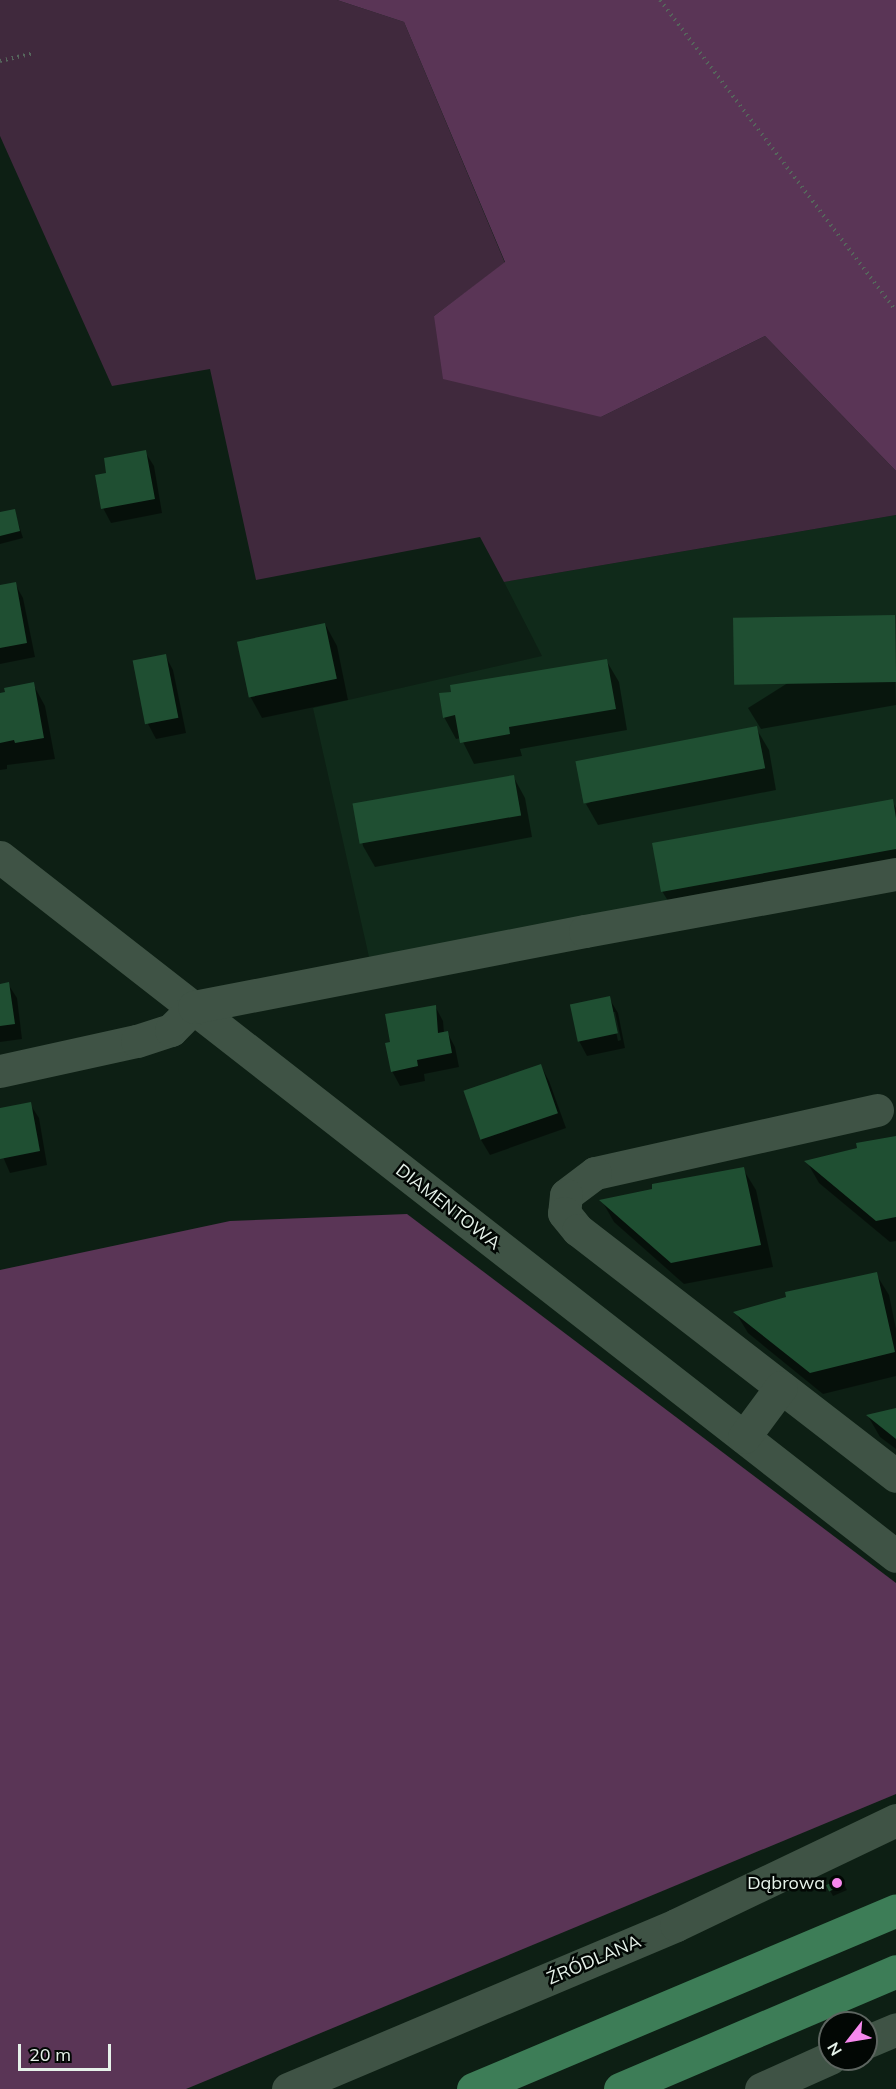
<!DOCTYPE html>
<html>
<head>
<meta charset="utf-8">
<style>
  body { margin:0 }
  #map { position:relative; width:896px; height:2089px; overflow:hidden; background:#0d1f14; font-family:Mulish,sans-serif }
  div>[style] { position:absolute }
  .built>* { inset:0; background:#102a1a }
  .green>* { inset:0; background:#40293d }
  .forest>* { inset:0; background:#5a3556 }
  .shadow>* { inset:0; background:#0007 }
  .building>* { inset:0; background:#1f4f32; transform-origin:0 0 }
  .path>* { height:4px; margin-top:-2px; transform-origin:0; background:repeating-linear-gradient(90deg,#56665c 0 1.5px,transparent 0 6px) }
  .minor>* { height:33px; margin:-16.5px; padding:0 16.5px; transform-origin:16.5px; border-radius:16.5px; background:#3f5345 }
  .major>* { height:33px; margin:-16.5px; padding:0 16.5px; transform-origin:16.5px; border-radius:16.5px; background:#3d7d57 }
  .dots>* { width:16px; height:16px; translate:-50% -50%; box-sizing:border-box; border:3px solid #020704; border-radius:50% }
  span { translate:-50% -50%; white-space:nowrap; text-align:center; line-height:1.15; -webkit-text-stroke:5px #020704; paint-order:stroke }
  .street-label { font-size:18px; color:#e6f2ea }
  .poi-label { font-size:18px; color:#e6f2ea }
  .right { translate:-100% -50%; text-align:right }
  .north { position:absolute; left:818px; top:2011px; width:60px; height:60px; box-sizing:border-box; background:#020704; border:2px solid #5d6560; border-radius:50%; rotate:239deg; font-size:16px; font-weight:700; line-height:24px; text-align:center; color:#e6f2ea }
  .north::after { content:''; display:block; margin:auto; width:21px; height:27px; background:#f688ed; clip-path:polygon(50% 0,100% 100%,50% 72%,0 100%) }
  .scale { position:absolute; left:18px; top:2044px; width:93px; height:27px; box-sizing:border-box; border:3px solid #e6f2ea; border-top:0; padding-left:8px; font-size:18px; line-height:21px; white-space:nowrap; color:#e6f2ea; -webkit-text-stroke:4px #020704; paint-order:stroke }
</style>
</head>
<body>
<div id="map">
  <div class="built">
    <div style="clip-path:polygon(896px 515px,896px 867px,369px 957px,313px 708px,542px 656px,504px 582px)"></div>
  </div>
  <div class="green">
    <div style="clip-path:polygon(0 0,337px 0,404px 22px,505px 263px,434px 316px,601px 417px,765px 336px,896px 471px,896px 515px,504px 582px,480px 537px,256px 580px,210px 369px,112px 386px,0 136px)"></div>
  </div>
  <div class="forest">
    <div style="clip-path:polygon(337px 0,896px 0,896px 471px,765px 336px,601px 417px,443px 379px,434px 316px,505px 262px,404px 22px)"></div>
    <div style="clip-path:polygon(407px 1214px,896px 1583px,896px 1794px,186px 2089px,0 2089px,0 1270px,230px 1221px)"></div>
  </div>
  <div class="shadow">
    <div style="clip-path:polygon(145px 452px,154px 466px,162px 513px,111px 523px,103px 508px,108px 474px)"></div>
    <div style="clip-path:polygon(14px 510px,23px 538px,0 544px,0 514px)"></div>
    <div style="clip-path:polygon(15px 584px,23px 598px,35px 657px,0 664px,0 587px)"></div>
    <div style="clip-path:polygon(894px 616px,896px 705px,761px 729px,748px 708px)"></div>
    <div style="clip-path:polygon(325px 624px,337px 646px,348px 700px,262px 718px,250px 696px)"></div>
    <div style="clip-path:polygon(165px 655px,173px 670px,186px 733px,156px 739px,148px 724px)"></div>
    <div style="clip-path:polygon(606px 660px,619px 682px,627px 730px,520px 749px,522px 756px,474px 764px,461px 738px,456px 739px,444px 717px)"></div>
    <div style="clip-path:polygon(33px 684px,45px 706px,55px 759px,7px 765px,7px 769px,0 770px,0 694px)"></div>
    <div style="clip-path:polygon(756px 728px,769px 750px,776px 790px,598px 825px,586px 804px)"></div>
    <div style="clip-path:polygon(513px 776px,525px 798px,532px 837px,375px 867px,363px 846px,355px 807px)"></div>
    <div style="clip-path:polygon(892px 801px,896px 808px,896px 865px,671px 906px,662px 891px)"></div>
    <div style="clip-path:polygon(8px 984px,17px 998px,22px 1039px,0 1042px,0 985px)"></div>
    <div style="clip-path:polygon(evenodd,609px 998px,618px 1013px,625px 1048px,587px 1056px,579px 1041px,609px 998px,612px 1012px,615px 1012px,621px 1040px,618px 1041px,612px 1012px)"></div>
    <div style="clip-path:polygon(435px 1006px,443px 1021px,444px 1033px,447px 1032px,455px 1047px,459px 1067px,424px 1074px,425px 1081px,400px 1086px,392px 1071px)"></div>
    <div style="clip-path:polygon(541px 1066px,549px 1081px,566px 1128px,490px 1155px,481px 1140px)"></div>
    <div style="clip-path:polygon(30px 1104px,39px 1118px,47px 1165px,10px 1173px,0 1150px,0 1109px)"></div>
    <div style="clip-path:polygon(896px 1137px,896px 1241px,890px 1242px,819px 1183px,807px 1162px)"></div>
    <div style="clip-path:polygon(743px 1169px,756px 1190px,773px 1267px,684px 1284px,614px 1222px,602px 1201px)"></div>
    <div style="clip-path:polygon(876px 1274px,889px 1295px,896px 1329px,896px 1376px,823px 1394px,748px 1333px,736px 1313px)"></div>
    <div style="clip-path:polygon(896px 1410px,896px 1449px,880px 1437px,868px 1416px)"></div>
    <div style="clip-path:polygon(841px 1879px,847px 1890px,833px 1896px,827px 1885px)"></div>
  </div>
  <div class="building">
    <div style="clip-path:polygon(146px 450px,155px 499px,101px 509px,95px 475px,106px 473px,104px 458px)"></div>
    <div style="clip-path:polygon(15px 509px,20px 531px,0 536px,0 512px)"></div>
    <div style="clip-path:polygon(16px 582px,27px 643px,0 648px,0 585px)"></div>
    <div style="left:895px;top:615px;width:67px;height:162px;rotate:89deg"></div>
    <div style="left:325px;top:623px;width:57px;height:90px;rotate:78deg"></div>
    <div style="left:166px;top:654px;width:65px;height:34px;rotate:79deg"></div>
    <div style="clip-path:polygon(607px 659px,616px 709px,509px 727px,510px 734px,460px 743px,455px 715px,443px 718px,439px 693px,451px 692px,450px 685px)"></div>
    <div style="clip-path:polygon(34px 682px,44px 738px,15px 743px,14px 740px,0 743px,0 693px,5px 692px,4px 688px)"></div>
    <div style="left:757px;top:726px;width:43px;height:185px;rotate:79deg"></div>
    <div style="left:514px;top:775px;width:41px;height:164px;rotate:80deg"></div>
    <div style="clip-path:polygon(893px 799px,896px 818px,896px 849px,661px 892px,652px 843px)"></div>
    <div style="clip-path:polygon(9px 982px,15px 1024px,0 1026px,0 984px)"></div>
    <div style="left:610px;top:996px;width:38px;height:41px;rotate:78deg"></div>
    <div style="clip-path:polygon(436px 1005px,438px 1033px,448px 1031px,452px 1053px,417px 1060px,418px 1066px,391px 1072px,385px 1043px,390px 1042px,385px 1014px)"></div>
    <div style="left:541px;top:1064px;width:52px;height:82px;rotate:71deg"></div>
    <div style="clip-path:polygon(31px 1102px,40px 1151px,0 1159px,0 1108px)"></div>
    <div style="clip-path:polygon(896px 1136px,896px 1217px,876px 1221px,804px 1161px,857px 1148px,856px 1143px)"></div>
    <div style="clip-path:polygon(744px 1167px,761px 1245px,671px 1263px,599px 1200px,652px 1189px,652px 1184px)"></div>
    <div style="clip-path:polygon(877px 1272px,895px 1352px,810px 1373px,733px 1312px,786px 1297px,785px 1292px)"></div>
    <div style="clip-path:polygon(896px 1408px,896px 1439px,866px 1415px)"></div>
    <div style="left:842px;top:1877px;width:7px;height:18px;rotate:63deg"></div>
  </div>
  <div class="path">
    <div style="left:660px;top:0;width:390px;rotate:52.8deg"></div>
    <div style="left:0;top:61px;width:32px;rotate:-13deg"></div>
  </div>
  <div class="minor">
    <div style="left:0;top:857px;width:1136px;rotate:37.96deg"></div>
    <div style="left:0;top:1071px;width:140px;rotate:-12.4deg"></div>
    <div style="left:137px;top:1041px;width:36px;rotate:-18deg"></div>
    <div style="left:171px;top:1030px;width:33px;rotate:-45deg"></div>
    <div style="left:194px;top:1007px;width:398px;rotate:-11deg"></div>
    <div style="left:585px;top:931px;width:316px;rotate:-10.4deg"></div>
    <div style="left:877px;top:1110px;width:289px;rotate:167.4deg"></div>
    <div style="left:595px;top:1173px;width:36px;rotate:143deg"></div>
    <div style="left:566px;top:1195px;width:18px;rotate:96deg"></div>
    <div style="left:564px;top:1213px;width:22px;rotate:51deg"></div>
    <div style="left:578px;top:1230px;width:402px;rotate:37.7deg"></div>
    <div style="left:744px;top:1437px;width:62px;rotate:-53.5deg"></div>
    <div style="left:866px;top:2042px;width:33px;rotate:-23deg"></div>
    <div style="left:288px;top:2089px;width:421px;rotate:-22.9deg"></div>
    <div style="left:676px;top:1925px;width:244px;rotate:-25.5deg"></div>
    <div style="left:761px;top:2089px;width:76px;rotate:-24.2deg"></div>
  </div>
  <div class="major">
    <div style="left:473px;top:2089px;width:459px;rotate:-22.9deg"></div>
    <div style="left:620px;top:2089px;width:300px;rotate:-23.1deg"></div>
  </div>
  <div class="dots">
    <div style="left:837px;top:1883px;background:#f688ed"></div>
  </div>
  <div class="street-label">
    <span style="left:448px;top:1207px;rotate:38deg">DIAMENTOWA</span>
    <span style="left:594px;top:1960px;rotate:-23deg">ŹRÓDLANA</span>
  </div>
  <div class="poi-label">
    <span class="right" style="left:825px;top:1883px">Dąbrowa</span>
  </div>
  <div class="north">N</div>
  <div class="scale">20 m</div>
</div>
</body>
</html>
